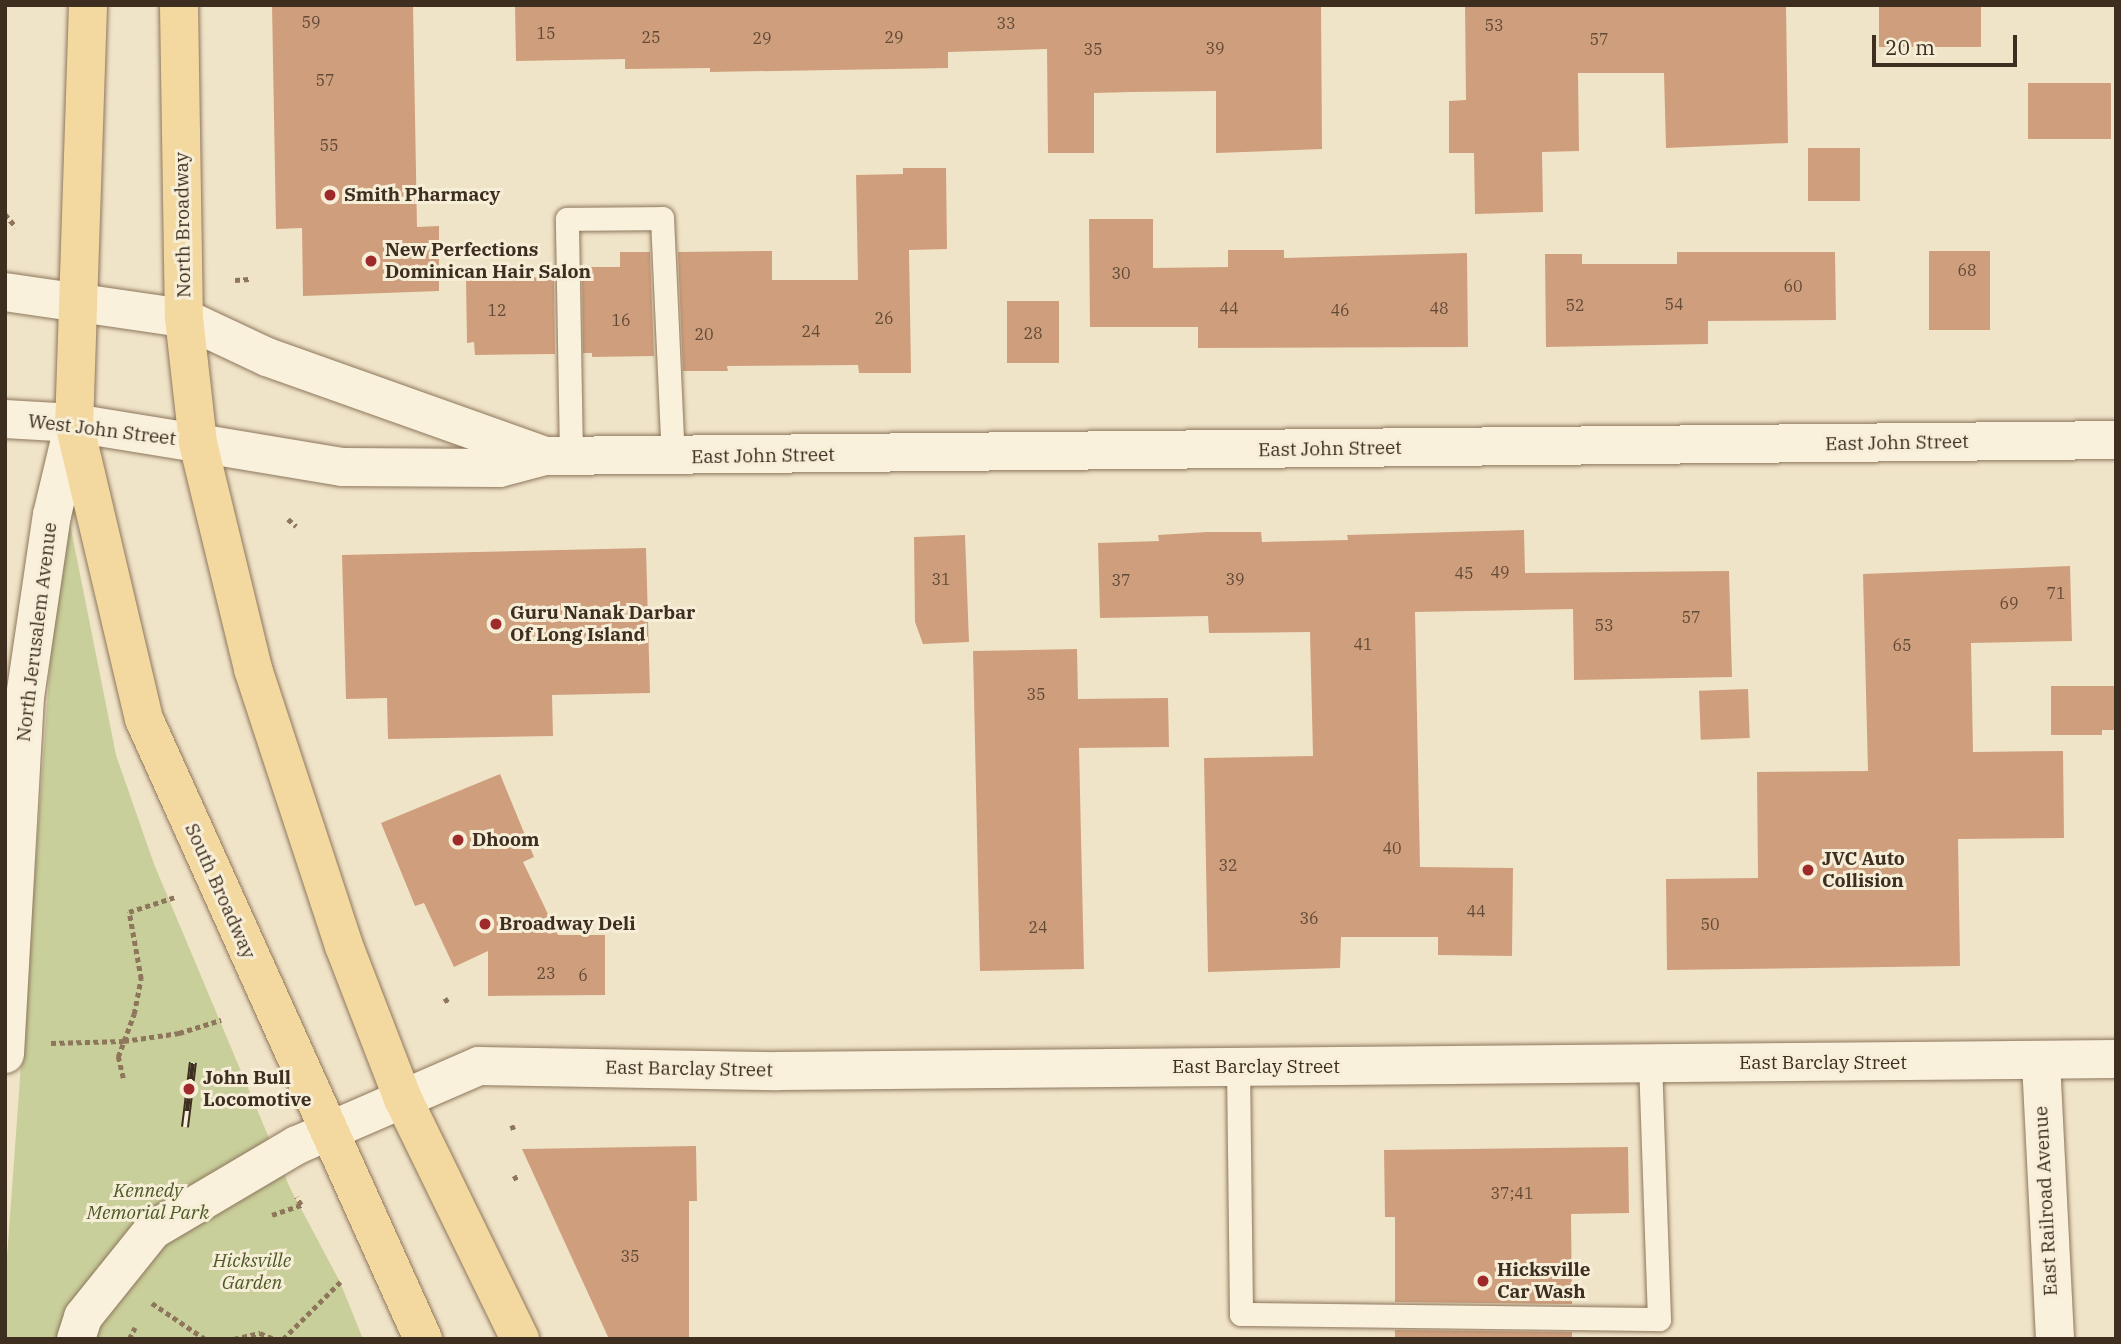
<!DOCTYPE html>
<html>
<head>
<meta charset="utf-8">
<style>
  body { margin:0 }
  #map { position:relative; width:2121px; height:1344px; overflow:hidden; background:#f0e4c8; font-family:"IBM Plex Serif",serif }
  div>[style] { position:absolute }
  .green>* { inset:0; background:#c9cf9b }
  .building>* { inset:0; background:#cf9f7d; transform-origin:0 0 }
  .path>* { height:4.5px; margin-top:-2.25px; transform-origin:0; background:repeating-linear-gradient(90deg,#8d765c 0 5px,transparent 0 8.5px) }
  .roads { filter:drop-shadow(0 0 2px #8d765c) drop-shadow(0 0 2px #8d765c) }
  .service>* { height:23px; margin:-11.5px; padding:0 11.5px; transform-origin:11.5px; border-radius:11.5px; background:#faf1dc }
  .minor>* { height:38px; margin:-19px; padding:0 19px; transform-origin:19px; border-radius:19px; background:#faf1dc }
  .secondary>* { height:38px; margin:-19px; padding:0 19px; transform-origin:19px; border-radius:19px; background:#faf1dc }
  .primary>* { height:38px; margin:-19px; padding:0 19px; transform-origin:19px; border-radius:19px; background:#f3d9a0 }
  .rail>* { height:8px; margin-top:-4px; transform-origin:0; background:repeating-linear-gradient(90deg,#f7eed8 0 16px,#3d2e20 0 32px); box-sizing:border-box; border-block:2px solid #3d2e20 }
  .dots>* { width:19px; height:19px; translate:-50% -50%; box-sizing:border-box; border:4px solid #f7eed8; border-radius:50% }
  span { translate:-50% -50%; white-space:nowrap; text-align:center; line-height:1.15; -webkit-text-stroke:6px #f7eed8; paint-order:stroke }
  .number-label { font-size:16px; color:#624a37 }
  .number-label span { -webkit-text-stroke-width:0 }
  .poi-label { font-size:19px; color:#3d2e20; font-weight:700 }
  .left { translate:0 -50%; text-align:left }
  .street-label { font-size:19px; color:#3d2e20 }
  .park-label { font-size:19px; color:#4d5a26; font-style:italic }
  .frame { position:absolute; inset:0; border:7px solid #3d2e20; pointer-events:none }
  .scale { position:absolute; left:1872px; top:35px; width:145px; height:32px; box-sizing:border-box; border:4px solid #3d2e20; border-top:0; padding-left:9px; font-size:21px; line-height:24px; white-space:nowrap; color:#3d2e20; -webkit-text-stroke:5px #f7eed8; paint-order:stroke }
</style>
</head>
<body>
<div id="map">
  <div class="green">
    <div style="clip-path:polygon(69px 519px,116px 755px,154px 864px,290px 1188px,340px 1282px,363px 1339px,5px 1339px,5px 1285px,56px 581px)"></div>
  </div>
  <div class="building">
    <div style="clip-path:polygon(272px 5px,413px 5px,417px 227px,439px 226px,439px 291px,303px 296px,302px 228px,276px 229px)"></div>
    <div style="clip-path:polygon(515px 5px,1321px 5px,1322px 149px,1216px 153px,1216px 91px,1132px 92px,1094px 93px,1094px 153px,1048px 153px,1047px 49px,948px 52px,948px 68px,710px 72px,710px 68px,625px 69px,625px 59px,516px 61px)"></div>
    <div style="clip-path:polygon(1465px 5px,1786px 5px,1788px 143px,1666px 148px,1664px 73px,1578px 73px,1579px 151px,1542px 152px,1543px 212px,1475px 214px,1474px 153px,1449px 153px,1449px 101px,1466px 100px)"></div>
    <div style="left:1879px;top:5px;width:102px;height:42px"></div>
    <div style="left:2028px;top:83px;width:83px;height:56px"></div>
    <div style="left:1860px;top:148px;width:53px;height:52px;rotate:90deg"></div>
    <div style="clip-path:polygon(903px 168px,946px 168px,947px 249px,909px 250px,911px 373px,859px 373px,858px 365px,727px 366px,728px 371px,683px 371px,678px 252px,772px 251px,772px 280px,858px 280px,856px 175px,903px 174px)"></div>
    <div style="clip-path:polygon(1089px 219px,1153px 219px,1153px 268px,1228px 267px,1228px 250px,1284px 250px,1284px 258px,1467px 253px,1468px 347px,1198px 348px,1198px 327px,1090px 327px)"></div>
    <div style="left:1990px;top:251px;width:79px;height:61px;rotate:90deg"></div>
    <div style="clip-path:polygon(620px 252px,650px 252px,654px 356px,592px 357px,592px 353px,583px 353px,582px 277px,589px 277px,590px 267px,620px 267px)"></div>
    <div style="clip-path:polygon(1677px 252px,1835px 252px,1836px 320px,1708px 321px,1708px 344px,1546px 347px,1545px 254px,1582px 254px,1582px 264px,1677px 264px)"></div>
    <div style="clip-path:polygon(554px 277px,555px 354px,475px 355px,474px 342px,467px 343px,466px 279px)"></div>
    <div style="left:1059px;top:301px;width:62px;height:52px;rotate:90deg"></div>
    <div style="clip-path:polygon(1524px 530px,1525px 573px,1729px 571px,1732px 677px,1574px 680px,1573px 609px,1415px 612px,1420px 867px,1513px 868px,1512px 956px,1438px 955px,1438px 937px,1341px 937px,1340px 968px,1208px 972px,1204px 758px,1313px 756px,1310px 632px,1209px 633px,1208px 616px,1100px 618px,1098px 543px,1159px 541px,1158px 535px,1207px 532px,1261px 532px,1262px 542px,1348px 540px,1347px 535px)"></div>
    <div style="clip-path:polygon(965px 535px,969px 642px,923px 644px,915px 622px,914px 537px)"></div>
    <div style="clip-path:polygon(646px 548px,650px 693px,552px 695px,553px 736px,388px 739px,387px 698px,346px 699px,342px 555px)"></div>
    <div style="clip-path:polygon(2070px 566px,2072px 641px,1971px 643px,1973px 752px,2063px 751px,2064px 838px,1958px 839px,1960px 966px,1667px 970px,1666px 879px,1758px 878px,1757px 772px,1868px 771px,1863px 574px)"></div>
    <div style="clip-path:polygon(1077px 649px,1078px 699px,1168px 698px,1169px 747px,1079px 748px,1084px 969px,980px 971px,973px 651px)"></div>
    <div style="clip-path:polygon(2051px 686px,2116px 686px,2116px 730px,2102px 730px,2102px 735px,2051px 735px)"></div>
    <div style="left:1748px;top:689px;width:49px;height:49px;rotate:88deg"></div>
    <div style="clip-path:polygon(500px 774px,534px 857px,523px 862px,558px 935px,605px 935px,605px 995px,488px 996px,488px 951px,454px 967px,424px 903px,415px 906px,381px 823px)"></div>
    <div style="clip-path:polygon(696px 1146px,697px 1201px,689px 1201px,689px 1339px,609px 1339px,522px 1149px)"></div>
    <div style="clip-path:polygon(1628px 1147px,1629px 1213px,1571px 1214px,1572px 1304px,1395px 1302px,1395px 1217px,1385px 1217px,1384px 1150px)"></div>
    <div style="clip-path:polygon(1395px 1330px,1572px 1332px,1572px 1339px,1395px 1339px)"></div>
  </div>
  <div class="path">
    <div style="left:5px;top:214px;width:17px;rotate:50deg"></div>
    <div style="left:235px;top:280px;width:14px;rotate:-4deg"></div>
    <div style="left:288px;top:519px;width:11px;rotate:41deg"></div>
    <div style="left:445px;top:998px;width:7px;rotate:56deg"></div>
    <div style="left:51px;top:1043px;width:73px;rotate:-1.6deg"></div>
    <div style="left:124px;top:1041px;width:56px;rotate:-8.3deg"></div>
    <div style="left:179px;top:1033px;width:44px;rotate:-17.2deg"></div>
    <div style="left:123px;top:1078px;width:22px;rotate:-103deg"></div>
    <div style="left:118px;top:1057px;width:46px;rotate:-69.6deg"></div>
    <div style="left:134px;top:1014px;width:36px;rotate:-79deg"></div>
    <div style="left:141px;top:979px;width:68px;rotate:-100.2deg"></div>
    <div style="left:129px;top:912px;width:48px;rotate:-18.1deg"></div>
    <div style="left:512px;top:1125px;width:5px;rotate:68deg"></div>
    <div style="left:513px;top:1179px;width:6px;rotate:-31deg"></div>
    <div style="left:272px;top:1215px;width:31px;rotate:-19deg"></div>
    <div style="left:301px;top:1205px;width:9px;rotate:-122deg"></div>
    <div style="left:152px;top:1303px;width:64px;rotate:34.2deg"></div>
    <div style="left:129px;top:1339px;width:13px;rotate:-63deg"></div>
    <div style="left:234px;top:1339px;width:27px;rotate:-13deg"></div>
    <div style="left:260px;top:1333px;width:15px;rotate:23deg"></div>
    <div style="left:283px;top:1339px;width:81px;rotate:-45deg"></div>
  </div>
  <div class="roads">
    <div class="service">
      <div style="left:571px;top:456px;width:237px;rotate:-91deg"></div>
      <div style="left:567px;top:219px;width:95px;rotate:-0.6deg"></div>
      <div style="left:662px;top:218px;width:239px;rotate:87.4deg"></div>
      <div style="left:1238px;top:1067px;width:247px;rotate:89.3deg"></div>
      <div style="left:1241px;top:1314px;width:418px;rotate:0.7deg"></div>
      <div style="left:1659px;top:1319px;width:255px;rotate:-92deg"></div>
    </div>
    <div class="minor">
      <div style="left:184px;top:318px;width:92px;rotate:25.2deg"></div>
      <div style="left:267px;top:357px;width:295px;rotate:19.6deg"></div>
      <div style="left:198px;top:443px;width:146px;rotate:9.5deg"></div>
      <div style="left:342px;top:467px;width:157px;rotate:0.4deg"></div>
      <div style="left:499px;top:468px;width:48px;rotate:-14.6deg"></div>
      <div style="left:545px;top:456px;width:1571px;rotate:-0.58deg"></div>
      <div style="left:2041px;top:1062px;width:277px;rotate:87.1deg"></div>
    </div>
    <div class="secondary">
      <div style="left:5px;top:292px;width:181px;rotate:8.3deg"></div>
      <div style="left:5px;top:419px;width:69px;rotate:3.3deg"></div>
      <div style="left:74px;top:423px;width:126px;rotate:9.2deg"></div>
      <div style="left:5px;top:1054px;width:358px;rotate:-86.8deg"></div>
      <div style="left:25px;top:697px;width:184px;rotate:-81.6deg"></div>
      <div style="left:52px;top:515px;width:95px;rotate:-76.6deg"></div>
      <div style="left:76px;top:1339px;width:23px;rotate:-72deg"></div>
      <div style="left:83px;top:1317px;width:112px;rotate:-51.2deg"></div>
      <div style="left:153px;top:1230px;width:167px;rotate:-30.6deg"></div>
      <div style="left:297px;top:1145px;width:198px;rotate:-23.5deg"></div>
      <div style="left:479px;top:1066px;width:298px;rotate:1deg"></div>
      <div style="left:777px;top:1071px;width:1339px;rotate:-0.51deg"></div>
    </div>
    <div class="primary">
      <div style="left:88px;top:5px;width:418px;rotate:91.9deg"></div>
      <div style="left:74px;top:423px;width:304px;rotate:76.7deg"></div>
      <div style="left:144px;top:719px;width:680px;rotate:65.77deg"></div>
      <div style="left:179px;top:5px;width:313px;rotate:89.1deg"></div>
      <div style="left:184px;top:318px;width:126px;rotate:83.6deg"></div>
      <div style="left:198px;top:443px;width:233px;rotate:76.3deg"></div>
      <div style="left:253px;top:669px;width:292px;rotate:71.8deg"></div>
      <div style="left:344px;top:946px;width:164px;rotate:68.9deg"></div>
      <div style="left:403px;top:1099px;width:267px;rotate:64deg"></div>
    </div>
  </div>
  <div class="rail">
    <div style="left:185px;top:1127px;width:65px;rotate:-83deg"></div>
  </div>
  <div class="dots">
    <div style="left:330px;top:195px;background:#9e2a2b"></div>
    <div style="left:371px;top:261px;background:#9e2a2b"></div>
    <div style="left:496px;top:624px;background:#9e2a2b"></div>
    <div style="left:458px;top:840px;background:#9e2a2b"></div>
    <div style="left:1808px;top:870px;background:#9e2a2b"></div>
    <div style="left:485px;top:924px;background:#9e2a2b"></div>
    <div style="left:189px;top:1089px;background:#9e2a2b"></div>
    <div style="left:1483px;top:1281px;background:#9e2a2b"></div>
  </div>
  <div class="number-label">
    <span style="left:311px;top:22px">59</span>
    <span style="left:1006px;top:23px">33</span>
    <span style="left:1494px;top:25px">53</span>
    <span style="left:546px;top:33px">15</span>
    <span style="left:651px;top:37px">25</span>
    <span style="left:894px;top:37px">29</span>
    <span style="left:762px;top:38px">29</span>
    <span style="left:1599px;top:39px">57</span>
    <span style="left:1215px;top:48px">39</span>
    <span style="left:1093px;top:49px">35</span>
    <span style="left:325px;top:80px">57</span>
    <span style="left:329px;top:145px">55</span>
    <span style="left:1967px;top:270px">68</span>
    <span style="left:1121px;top:273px">30</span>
    <span style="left:1793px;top:286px">60</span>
    <span style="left:1674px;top:304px">54</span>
    <span style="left:1575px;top:305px">52</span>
    <span style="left:1229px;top:308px">44</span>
    <span style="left:1439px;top:308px">48</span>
    <span style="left:497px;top:310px">12</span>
    <span style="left:1340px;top:310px">46</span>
    <span style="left:884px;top:318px">26</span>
    <span style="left:621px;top:320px">16</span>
    <span style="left:811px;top:331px">24</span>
    <span style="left:1033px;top:333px">28</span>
    <span style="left:704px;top:334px">20</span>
    <span style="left:1500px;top:572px">49</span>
    <span style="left:1464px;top:573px">45</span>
    <span style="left:941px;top:579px">31</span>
    <span style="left:1235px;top:579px">39</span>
    <span style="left:1121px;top:580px">37</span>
    <span style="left:2056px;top:593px">71</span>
    <span style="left:2009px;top:603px">69</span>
    <span style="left:1691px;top:617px">57</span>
    <span style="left:1604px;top:625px">53</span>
    <span style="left:1363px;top:644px">41</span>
    <span style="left:1902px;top:645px">65</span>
    <span style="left:1036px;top:694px">35</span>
    <span style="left:1392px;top:848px">40</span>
    <span style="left:1228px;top:865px">32</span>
    <span style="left:1476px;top:911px">44</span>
    <span style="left:1309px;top:918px">36</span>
    <span style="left:1710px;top:924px">50</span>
    <span style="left:1038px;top:927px">24</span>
    <span style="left:546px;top:973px">23</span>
    <span style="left:583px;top:975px">6</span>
    <span style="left:1512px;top:1193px">37;41</span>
    <span style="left:630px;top:1256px">35</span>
  </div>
  <div class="poi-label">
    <span class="left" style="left:344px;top:195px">Smith Pharmacy</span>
    <span class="left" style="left:385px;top:261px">New Perfections<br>Dominican Hair Salon</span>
    <span class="left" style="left:510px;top:624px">Guru Nanak Darbar<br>Of Long Island</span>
    <span class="left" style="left:472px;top:840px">Dhoom</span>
    <span class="left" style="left:1822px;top:870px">JVC Auto<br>Collision</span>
    <span class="left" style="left:499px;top:924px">Broadway Deli</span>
    <span class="left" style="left:203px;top:1089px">John Bull<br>Locomotive</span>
    <span class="left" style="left:1497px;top:1281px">Hicksville<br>Car Wash</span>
  </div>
  <div class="street-label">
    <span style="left:183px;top:225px;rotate:-91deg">North Broadway</span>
    <span style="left:102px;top:430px;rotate:7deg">West John Street</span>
    <span style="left:1897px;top:443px;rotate:-1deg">East John Street</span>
    <span style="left:1330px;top:449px;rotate:-1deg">East John Street</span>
    <span style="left:763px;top:456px;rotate:-1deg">East John Street</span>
    <span style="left:37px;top:632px;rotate:-83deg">North Jerusalem Avenue</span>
    <span style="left:220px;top:891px;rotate:66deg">South Broadway</span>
    <span style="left:1823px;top:1063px">East Barclay Street</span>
    <span style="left:1256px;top:1067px">East Barclay Street</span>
    <span style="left:689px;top:1069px;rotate:1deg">East Barclay Street</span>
    <span style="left:2046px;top:1201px;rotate:-93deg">East Railroad Avenue</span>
  </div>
  <div class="park-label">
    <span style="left:148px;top:1202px">Kennedy<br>Memorial Park</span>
    <span style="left:252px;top:1272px">Hicksville<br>Garden</span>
  </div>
  <div class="frame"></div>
  <div class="scale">20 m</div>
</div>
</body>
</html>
